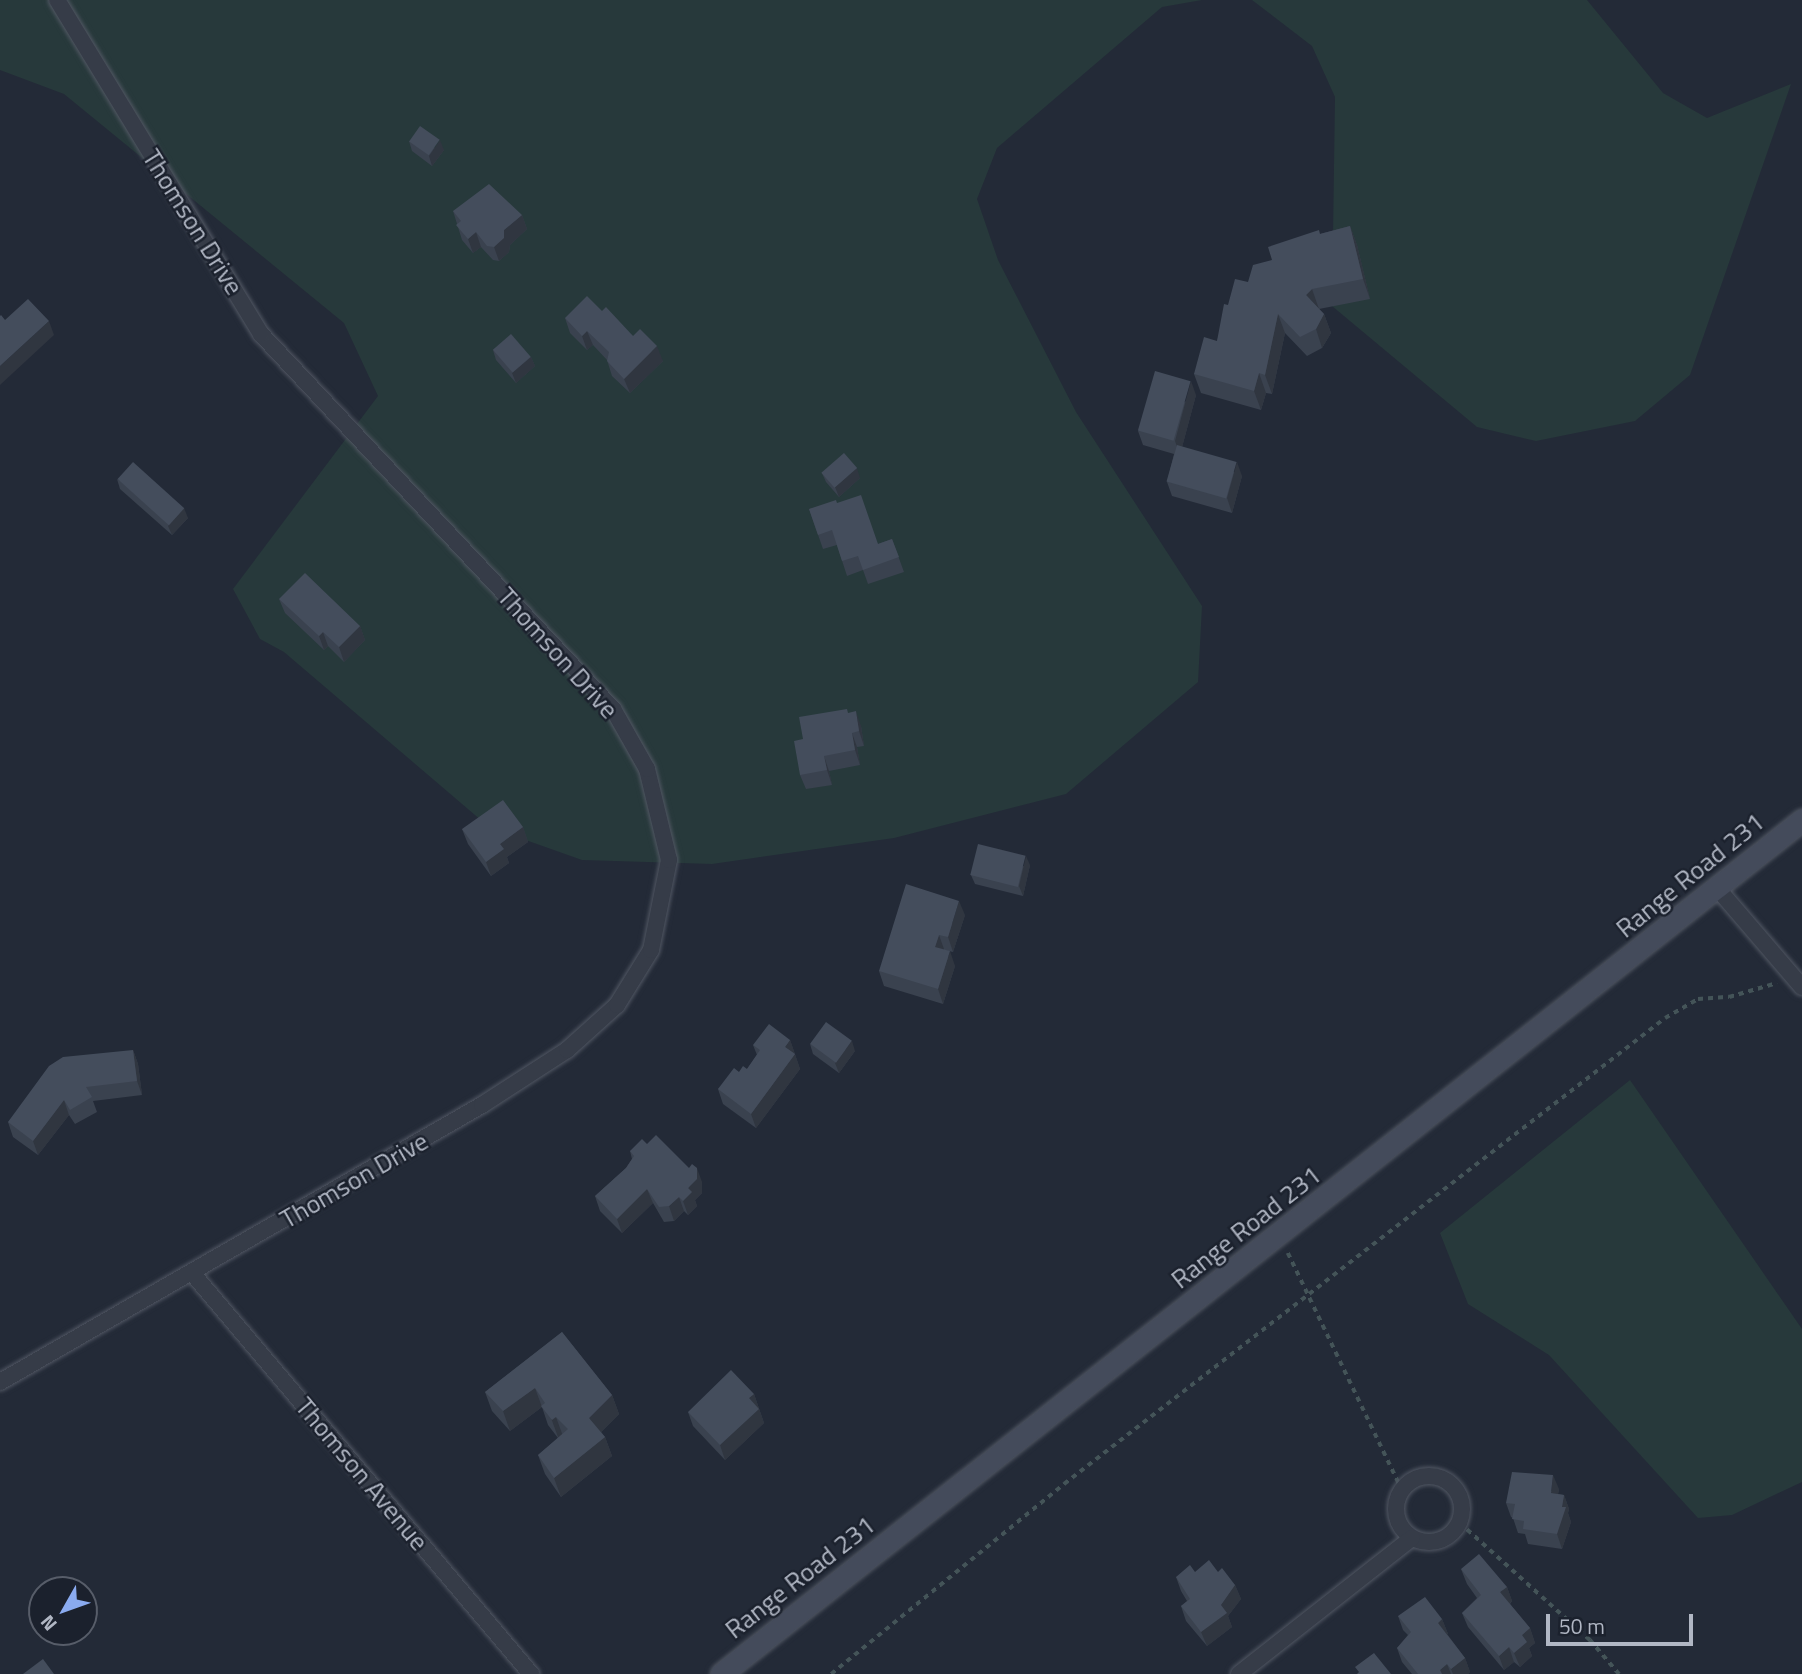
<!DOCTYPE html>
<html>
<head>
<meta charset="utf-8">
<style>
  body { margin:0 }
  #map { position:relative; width:1802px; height:1674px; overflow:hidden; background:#232a37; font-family:"Titillium Web",sans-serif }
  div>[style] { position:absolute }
  .green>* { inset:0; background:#27393b }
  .path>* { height:3.5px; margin-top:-1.75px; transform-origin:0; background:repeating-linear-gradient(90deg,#445458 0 5px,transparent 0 10px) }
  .roads { filter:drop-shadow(0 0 2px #515763) drop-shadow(0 0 2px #515763) }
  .street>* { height:16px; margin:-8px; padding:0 8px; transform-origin:8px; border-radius:8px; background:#363c48 }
  .street>.ring { margin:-8px; padding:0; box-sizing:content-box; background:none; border:16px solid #363c48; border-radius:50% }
  .secondary>* { height:21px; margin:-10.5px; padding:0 10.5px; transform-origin:10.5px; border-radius:10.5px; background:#444b5b }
  .wall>* { inset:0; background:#3a424f }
  .shaded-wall>* { inset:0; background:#303640; transform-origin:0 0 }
  .building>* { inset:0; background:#444d5c; transform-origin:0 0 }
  span { translate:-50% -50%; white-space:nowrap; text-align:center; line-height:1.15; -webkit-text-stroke:5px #1b212d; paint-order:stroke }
  .street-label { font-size:26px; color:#b1b7c4 }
  .north { position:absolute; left:28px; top:1576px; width:70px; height:70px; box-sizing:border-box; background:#1b212d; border:2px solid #575d69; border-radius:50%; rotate:230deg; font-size:19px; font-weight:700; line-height:28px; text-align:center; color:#b1b7c4 }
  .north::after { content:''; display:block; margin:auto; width:24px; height:32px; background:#8aabf0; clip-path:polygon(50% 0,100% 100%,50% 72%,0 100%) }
  .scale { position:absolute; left:1546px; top:1614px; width:147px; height:32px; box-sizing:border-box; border:4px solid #b1b7c4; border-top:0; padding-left:9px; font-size:21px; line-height:24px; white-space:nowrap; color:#b1b7c4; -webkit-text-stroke:5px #1b212d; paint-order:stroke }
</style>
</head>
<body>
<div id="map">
  <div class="green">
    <div style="clip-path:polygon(0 0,1202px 0,1162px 7px,997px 148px,977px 199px,998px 260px,1076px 412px,1202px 606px,1198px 682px,1066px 794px,894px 838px,712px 864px,582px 860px,489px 827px,284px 652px,260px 639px,233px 589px,378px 396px,344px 323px,64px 94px,0 70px)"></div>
    <div style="clip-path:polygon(1252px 0,1587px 0,1663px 93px,1707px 118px,1791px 84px,1690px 375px,1635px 421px,1536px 441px,1477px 427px,1332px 306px,1335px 97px,1312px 46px)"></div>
    <div style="clip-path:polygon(1630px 1080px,1802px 1329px,1802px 1482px,1732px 1515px,1698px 1518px,1549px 1355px,1468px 1304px,1440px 1233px)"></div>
  </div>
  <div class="path">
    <div style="left:1288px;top:1253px;width:263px;rotate:64.3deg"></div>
    <div style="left:1460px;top:1523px;width:175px;rotate:42deg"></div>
    <div style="left:1590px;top:1640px;width:45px;rotate:49.5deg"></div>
    <div style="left:831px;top:1674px;width:301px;rotate:-39.2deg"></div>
    <div style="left:1064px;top:1484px;width:760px;rotate:-37.79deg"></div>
    <div style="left:1665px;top:1018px;width:38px;rotate:-30deg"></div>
    <div style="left:1698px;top:999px;width:31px;rotate:-4deg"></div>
    <div style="left:1729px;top:997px;width:50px;rotate:-16.3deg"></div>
  </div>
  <div class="roads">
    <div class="street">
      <div style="left:1718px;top:889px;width:129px;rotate:49.4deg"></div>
      <div style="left:193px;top:1274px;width:524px;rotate:49.8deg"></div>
      <div style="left:0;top:1382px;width:556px;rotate:-29.89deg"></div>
      <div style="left:482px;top:1105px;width:101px;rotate:-32.9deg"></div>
      <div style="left:567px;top:1050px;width:67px;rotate:-42deg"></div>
      <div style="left:617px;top:1005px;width:65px;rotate:-58.3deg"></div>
      <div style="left:651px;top:950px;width:92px;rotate:-78.7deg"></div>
      <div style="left:669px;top:860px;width:94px;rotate:-103.6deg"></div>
      <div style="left:647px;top:769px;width:69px;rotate:-119.5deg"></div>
      <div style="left:613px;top:709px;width:514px;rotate:-133.19deg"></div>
      <div style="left:261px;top:334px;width:391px;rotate:-121.4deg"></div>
      <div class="ring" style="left:1396px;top:1476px;width:50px;height:50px"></div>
      <div style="left:1239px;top:1674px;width:220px;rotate:-38.2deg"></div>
    </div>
    <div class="secondary">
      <div style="left:721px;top:1674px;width:1378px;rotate:-38.31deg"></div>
    </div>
  </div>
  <div class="wall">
    <div style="clip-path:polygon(409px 141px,444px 150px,432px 166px,412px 151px)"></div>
    <div style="clip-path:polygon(453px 211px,522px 215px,527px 229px,510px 245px,509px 252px,499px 261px,493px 260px,481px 247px,473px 253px,462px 240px)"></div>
    <div style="clip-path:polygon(1350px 226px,1357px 245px,1370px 299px,1319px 309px,1324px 314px,1331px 333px,1322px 348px,1307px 356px,1285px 333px,1272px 394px,1266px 393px,1261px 410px,1201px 393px,1194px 374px,1217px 341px,1228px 305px,1248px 282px,1272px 260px,1320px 234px)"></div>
    <div style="clip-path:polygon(602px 311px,633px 336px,663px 361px,630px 393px,612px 376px,607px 360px,593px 345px,587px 350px,570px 333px,565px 318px)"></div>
    <div style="clip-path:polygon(493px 350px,531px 357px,535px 366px,516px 383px,496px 360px)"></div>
    <div style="clip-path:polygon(1196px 395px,1182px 447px,1242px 476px,1232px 513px,1172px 496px,1167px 482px,1174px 454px,1143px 445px,1138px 431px)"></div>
    <div style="clip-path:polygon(822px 473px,860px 478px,839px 497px,826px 482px)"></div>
    <div style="clip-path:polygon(117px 479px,188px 518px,172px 535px,120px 489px)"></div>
    <div style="clip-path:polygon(837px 503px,878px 544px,892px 539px,904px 572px,868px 584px,863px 570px,847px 576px,837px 545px,823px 549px,809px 509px)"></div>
    <div style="clip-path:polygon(279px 599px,360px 626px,365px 640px,344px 662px,328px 646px,324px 650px,285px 613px)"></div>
    <div style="clip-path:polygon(849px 713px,861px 726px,864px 746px,857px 747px,860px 765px,829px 771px,832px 785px,806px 789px,800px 775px,803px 739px)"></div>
    <div style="clip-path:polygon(523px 827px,528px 842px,507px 857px,509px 863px,491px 876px,468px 844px,462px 829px)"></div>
    <div style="clip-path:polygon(1030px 865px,1023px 896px,975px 884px,971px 875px)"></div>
    <div style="clip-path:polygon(965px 915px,953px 952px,944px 950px,955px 966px,943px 1004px,884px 986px,879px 971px)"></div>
    <div style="clip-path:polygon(790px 1040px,800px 1069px,756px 1128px,723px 1104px,718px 1089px,739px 1072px,747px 1069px,757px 1055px,753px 1045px)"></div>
    <div style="clip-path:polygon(810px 1044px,855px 1051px,839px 1073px,813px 1054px)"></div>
    <div style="clip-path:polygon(133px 1050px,138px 1064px,142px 1095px,93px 1101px,97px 1112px,75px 1124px,69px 1115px,38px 1155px,13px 1137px,8px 1122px)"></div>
    <div style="clip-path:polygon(647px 1144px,702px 1182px,702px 1193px,695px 1200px,697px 1206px,688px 1215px,684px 1211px,674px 1221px,664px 1222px,653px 1203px,622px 1233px,600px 1211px,595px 1196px,626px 1168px,632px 1159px,630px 1151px)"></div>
    <div style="clip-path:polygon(562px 1332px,612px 1395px,619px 1414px,601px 1432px,605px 1437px,612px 1456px,561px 1497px,545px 1474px,538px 1455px,558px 1438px,548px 1425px,542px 1407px,510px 1431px,492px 1411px,485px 1392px)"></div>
    <div style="clip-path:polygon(754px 1394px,764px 1423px,725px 1460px,693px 1426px,688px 1412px)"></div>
    <div style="clip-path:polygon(1559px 1489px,1558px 1494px,1564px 1495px,1569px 1509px,1568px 1513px,1571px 1522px,1562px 1549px,1528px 1544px,1525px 1534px,1518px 1533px,1513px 1518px,1511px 1517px,1506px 1503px)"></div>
    <div style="clip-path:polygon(1461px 1569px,1507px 1587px,1512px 1601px,1510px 1604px,1530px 1628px,1535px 1643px,1529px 1648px,1532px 1656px,1520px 1667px,1514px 1662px,1504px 1670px,1468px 1627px,1462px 1613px,1477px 1598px,1467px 1584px)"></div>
    <div style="clip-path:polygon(1195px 1572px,1218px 1572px,1235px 1585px,1241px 1599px,1228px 1616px,1232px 1627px,1207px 1646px,1186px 1621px,1181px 1606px,1187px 1601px,1181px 1591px,1176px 1577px)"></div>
    <div style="clip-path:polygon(1398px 1616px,1442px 1619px,1448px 1634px,1447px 1634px,1465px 1658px,1470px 1672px,1468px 1674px,1412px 1674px,1402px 1662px,1397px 1648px,1408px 1635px,1403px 1630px)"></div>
  </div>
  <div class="shaded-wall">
    <div style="clip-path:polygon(440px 140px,444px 150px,432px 166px,429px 156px)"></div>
    <div style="clip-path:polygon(522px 215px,527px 229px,510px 245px,509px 252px,499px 261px,494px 247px,504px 230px)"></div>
    <div style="clip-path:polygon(1350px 226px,1357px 245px,1370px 299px,1363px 279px)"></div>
    <div style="clip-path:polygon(476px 232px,481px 247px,473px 253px,468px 239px)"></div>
    <div style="clip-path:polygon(1312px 289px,1319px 309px,1306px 295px)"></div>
    <div style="clip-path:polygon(1278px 314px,1285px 333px,1272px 394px,1265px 375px)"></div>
    <div style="clip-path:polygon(1324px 314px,1331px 333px,1322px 348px,1316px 329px)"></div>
    <div style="clip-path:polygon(49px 321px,54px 335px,0 385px,0 366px)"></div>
    <div style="clip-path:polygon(587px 331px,593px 345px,587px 350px,582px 336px)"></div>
    <div style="clip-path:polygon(657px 346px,663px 361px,630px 393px,624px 379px)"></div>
    <div style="clip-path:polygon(531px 357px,535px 366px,516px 383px,512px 373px)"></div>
    <div style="clip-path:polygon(1259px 373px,1266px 393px,1261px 410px,1254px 391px)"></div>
    <div style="clip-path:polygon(1191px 381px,1196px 395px,1180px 455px,1175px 441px)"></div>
    <div style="clip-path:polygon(1237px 462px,1242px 476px,1232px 513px,1227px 498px)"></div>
    <div style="clip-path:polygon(857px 468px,860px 478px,839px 497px,835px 487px)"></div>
    <div style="clip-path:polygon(184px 508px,188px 518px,172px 535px,168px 526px)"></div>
    <div style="clip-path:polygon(360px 626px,365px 640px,344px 662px,339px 647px)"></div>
    <div style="clip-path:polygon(323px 632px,328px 646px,324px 650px,319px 636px)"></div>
    <div style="clip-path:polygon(856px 711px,861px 726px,864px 746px,859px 731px)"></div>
    <div style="clip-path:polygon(852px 733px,857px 747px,860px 765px,855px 750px)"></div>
    <div style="clip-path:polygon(824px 756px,829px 771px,832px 785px,827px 770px)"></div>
    <div style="clip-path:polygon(523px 827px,528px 842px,507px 857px,509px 863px,491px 876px,486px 862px,500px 844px)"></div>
    <div style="clip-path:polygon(1026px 856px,1030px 865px,1023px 896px,1019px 886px)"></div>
    <div style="clip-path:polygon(959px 901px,965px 915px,953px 952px,948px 937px)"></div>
    <div style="clip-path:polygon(939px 935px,944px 949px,940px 961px,935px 947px)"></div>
    <div style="clip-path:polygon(950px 951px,955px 966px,943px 1004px,938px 989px)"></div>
    <div style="clip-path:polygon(790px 1040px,795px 1054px,785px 1047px)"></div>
    <div style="clip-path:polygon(852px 1041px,855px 1051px,839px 1073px,835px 1063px)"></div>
    <div style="clip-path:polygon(133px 1050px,138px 1064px,142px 1095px,137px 1081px)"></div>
    <div style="clip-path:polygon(795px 1054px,800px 1069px,756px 1128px,751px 1114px)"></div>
    <div style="clip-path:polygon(64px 1100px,69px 1115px,38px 1155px,33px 1141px)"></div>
    <div style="clip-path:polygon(697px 1168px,702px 1182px,702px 1193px,695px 1200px,697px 1206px,688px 1215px,683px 1201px)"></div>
    <div style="clip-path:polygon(647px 1189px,653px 1203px,622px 1233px,617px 1219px)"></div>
    <div style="clip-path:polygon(679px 1197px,684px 1211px,674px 1221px,669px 1206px)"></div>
    <div style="clip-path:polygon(535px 1388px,542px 1407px,510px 1431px,503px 1411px)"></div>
    <div style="clip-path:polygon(754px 1394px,764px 1423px,725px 1460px,720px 1445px,749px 1398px)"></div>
    <div style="clip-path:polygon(612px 1395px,619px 1414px,596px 1437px,589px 1418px)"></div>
    <div style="left:556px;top:1417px;width:20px;height:5px;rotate:70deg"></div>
    <div style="clip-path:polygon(605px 1437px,612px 1456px,561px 1497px,554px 1478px)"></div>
    <div style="clip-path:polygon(1553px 1475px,1559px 1489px,1556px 1507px,1551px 1493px)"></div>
    <div style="clip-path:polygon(1564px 1495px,1569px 1509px,1568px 1513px,1571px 1522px,1562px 1549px,1557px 1534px)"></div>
    <div style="clip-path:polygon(1235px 1585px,1241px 1599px,1228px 1616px,1232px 1627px,1207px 1646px,1201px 1632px)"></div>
    <div style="clip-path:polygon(1507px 1587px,1512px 1601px,1506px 1607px,1500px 1592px)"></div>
    <div style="clip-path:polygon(1442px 1619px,1448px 1634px,1443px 1637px,1438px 1623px)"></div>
    <div style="clip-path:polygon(1530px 1628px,1535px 1643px,1529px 1648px,1532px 1656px,1520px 1667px,1514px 1653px,1522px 1635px)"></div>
    <div style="clip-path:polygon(1509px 1647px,1514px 1662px,1504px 1670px,1499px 1656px)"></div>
    <div style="clip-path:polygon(1465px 1658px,1470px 1672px,1468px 1674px,1453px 1674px,1451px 1669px)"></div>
    <div style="clip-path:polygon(1447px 1664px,1451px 1674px,1441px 1674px,1440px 1670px)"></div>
  </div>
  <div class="building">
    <div style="left:420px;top:126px;width:24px;height:19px;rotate:35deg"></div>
    <div style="clip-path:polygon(489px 184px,522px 215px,504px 230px,504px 238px,494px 247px,487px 246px,476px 232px,468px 239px,456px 225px,461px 221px,453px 211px)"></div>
    <div style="clip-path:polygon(1350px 226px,1363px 279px,1312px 289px,1306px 295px,1324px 314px,1316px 329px,1300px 337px,1278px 314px,1265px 375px,1259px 373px,1254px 391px,1194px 374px,1204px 337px,1217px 341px,1224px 304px,1228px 305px,1235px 279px,1248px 282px,1253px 265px,1272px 260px,1268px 247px,1319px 230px,1320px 234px)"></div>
    <div style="clip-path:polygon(587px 296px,602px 311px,606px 307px,633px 336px,640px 329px,657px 346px,624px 379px,607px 361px,609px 352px,587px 331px,582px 336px,565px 318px)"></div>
    <div style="clip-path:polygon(28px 299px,49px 321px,0 366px,0 316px,1px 315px,5px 320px)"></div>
    <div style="left:511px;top:334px;width:30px;height:24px;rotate:49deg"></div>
    <div style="left:1155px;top:371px;width:37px;height:62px;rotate:16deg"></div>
    <div style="left:1177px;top:445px;width:62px;height:38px;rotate:16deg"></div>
    <div style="left:844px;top:453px;width:20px;height:30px;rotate:49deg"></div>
    <div style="left:133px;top:462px;width:69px;height:23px;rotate:42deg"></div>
    <div style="clip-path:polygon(861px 495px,878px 544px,892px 539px,899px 557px,863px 570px,858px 556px,842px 561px,832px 530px,818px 535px,809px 509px,836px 500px,837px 503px)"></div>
    <div style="clip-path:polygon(305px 573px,360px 626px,339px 647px,323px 632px,319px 636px,279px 599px)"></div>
    <div style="clip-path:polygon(847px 709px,848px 713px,856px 711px,859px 731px,852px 733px,855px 750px,824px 756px,827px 770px,800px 775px,794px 741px,803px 739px,799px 717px)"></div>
    <div style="clip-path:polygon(503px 800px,523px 827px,500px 844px,504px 849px,486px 862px,462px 829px)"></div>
    <div style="left:978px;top:844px;width:49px;height:32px;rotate:14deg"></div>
    <div style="clip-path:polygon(906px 884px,959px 901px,948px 937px,939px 935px,935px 947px,950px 951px,938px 989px,879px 971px)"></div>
    <div style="left:826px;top:1022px;width:32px;height:27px;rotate:36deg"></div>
    <div style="clip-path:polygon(769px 1024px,790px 1040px,785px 1047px,795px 1054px,751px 1114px,718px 1089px,734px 1068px,739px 1072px,743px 1066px,747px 1069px,760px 1050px,753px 1045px)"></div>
    <div style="clip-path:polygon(133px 1050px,137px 1081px,86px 1087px,92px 1097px,70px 1110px,64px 1100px,33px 1141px,8px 1122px,49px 1066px,63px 1057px)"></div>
    <div style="clip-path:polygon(656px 1135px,689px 1168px,692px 1164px,697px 1168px,697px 1179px,688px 1188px,692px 1192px,683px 1201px,679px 1197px,669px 1206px,659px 1207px,647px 1189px,617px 1219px,595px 1196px,626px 1168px,634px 1156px,630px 1151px,642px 1139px,647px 1144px)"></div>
    <div style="clip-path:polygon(562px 1332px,612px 1395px,589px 1418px,605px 1437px,554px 1478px,538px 1455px,568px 1429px,556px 1417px,552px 1420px,541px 1406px,545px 1403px,535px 1388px,503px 1411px,485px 1392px)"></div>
    <div style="clip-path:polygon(731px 1370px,754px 1394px,749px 1398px,759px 1409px,720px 1445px,688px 1412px)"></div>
    <div style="clip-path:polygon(1512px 1472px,1553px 1475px,1551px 1493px,1564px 1495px,1562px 1507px,1566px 1507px,1557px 1534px,1523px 1529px,1524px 1521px,1512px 1519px,1515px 1504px,1506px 1503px)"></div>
    <div style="clip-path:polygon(1479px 1554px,1507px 1587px,1500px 1592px,1530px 1628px,1522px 1635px,1527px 1642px,1514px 1653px,1509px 1647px,1499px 1656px,1462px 1613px,1481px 1595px,1461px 1569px)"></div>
    <div style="clip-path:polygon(1209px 1560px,1218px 1572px,1222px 1568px,1235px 1585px,1221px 1605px,1227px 1613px,1201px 1632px,1181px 1606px,1190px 1599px,1176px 1577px,1190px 1565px,1195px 1572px)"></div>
    <div style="clip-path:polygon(1425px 1597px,1442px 1619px,1438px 1623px,1465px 1658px,1451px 1669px,1447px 1664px,1440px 1670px,1442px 1674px,1418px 1674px,1397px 1648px,1411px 1632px,1398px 1616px)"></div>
    <div style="clip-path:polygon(1374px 1653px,1391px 1674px,1357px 1674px,1359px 1672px,1355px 1667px)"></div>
    <div style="clip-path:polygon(43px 1659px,54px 1674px,23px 1674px)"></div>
  </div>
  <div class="street-label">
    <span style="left:193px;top:222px;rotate:58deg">Thomson Drive</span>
    <span style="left:558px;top:653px;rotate:48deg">Thomson Drive</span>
    <span style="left:1690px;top:875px;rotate:-39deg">Range Road 231</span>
    <span style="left:354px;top:1180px;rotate:-30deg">Thomson Drive</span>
    <span style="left:1246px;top:1227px;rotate:-38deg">Range Road 231</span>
    <span style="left:362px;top:1474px;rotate:50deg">Thomson Avenue</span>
    <span style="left:800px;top:1577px;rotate:-38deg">Range Road 231</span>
  </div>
  <div class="north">N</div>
  <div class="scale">50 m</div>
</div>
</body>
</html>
